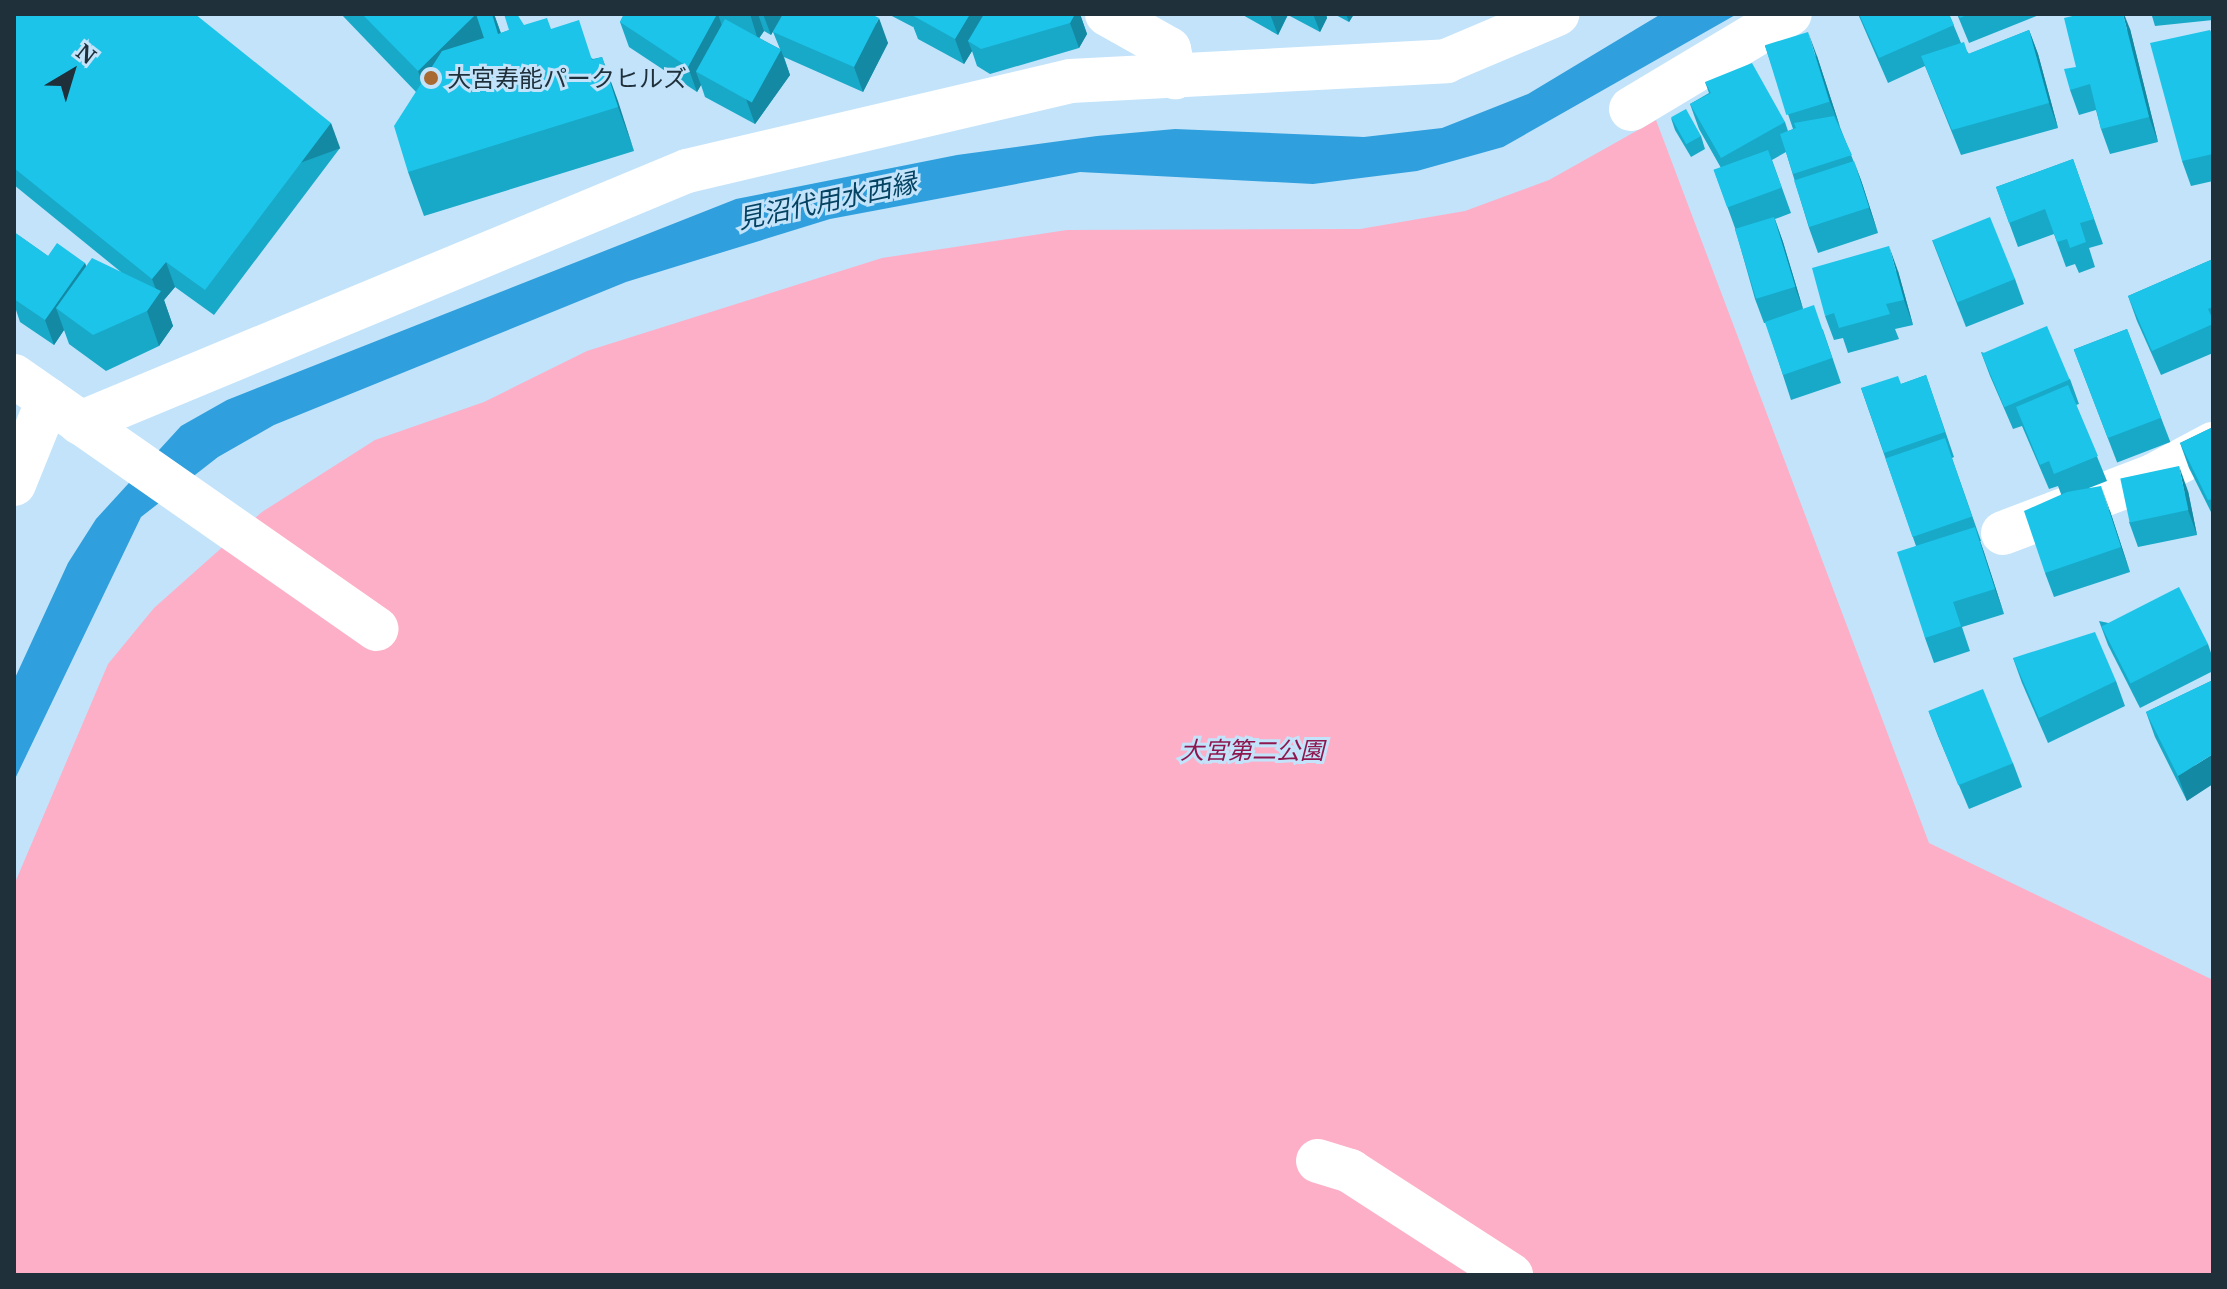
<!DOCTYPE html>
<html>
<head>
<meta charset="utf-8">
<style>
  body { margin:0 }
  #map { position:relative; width:2227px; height:1289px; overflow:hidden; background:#c2e3fa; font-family:"Noto Serif","Noto Sans JP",serif }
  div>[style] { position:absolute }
  .green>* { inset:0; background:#fdafc7 }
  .water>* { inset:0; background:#309fdd }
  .minor>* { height:44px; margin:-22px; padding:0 22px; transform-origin:22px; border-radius:22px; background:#fff }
  .wall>* { inset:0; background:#18a9c8; transform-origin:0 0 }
  .shaded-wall>* { inset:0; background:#1489a3; transform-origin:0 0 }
  .building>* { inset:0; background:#1cc4e9; transform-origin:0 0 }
  .dots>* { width:22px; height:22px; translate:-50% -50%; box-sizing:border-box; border:4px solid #c2e3fa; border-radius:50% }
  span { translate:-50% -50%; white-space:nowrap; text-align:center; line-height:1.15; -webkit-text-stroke:6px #c2e3fa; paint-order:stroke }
  .poi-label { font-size:24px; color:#1f303b }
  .left { translate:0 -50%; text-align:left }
  .park-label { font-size:24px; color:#8d174e; font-style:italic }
  .water-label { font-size:26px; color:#054363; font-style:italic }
  .frame { position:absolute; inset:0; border:16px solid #1f303b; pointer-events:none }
  .north { position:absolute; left:32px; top:32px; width:80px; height:80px; -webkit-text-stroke:6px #c2e3fa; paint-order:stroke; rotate:38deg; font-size:22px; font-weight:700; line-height:32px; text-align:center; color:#1f303b }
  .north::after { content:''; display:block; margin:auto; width:28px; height:36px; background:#1f303b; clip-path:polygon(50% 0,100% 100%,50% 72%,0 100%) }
</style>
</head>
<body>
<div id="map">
  <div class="green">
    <div style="clip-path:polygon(1656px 120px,1929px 843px,2213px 980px,2213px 1275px,14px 1275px,14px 885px,108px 664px,154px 608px,262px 512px,375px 440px,484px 402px,587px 351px,882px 258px,1067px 230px,1360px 229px,1465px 211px,1549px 180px)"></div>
  </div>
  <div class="water">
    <div style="clip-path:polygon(1661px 14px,1737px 14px,1503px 147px,1417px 171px,1313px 184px,1080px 172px,830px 219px,626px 282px,274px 425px,218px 457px,141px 517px,14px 781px,14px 680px,68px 563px,96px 519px,181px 426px,227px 400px,736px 199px,957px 155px,1097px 136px,1175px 129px,1364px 137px,1442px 128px,1528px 94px)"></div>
  </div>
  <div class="minor">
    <div style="left:1107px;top:14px;width:71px;rotate:29.4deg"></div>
    <div style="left:1169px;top:49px;width:29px;rotate:78deg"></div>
    <div style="left:1631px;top:109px;width:185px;rotate:-30.9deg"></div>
    <div style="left:14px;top:376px;width:442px;rotate:34.9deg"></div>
    <div style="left:80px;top:423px;width:657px;rotate:-22.55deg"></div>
    <div style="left:687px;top:171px;width:393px;rotate:-13.2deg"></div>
    <div style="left:1070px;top:81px;width:377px;rotate:-3deg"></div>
    <div style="left:1446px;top:61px;width:121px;rotate:-22.9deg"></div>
    <div style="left:14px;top:484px;width:91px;rotate:-68deg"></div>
    <div style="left:2003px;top:533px;width:160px;rotate:-20.8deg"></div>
    <div style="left:2153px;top:476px;width:68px;rotate:-28.1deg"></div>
    <div style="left:1318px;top:1161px;width:34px;rotate:17deg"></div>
    <div style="left:1350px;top:1171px;width:192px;rotate:32.9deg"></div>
  </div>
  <div class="wall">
    <div style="clip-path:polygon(14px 14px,340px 148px,214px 315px,175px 287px,164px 300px,173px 326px,159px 346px,106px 371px,69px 344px,64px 330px,54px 345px,20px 322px,16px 310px,14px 309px,14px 232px,48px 256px,85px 263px,86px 267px,121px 272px,14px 185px)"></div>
    <div style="clip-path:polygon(341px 14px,494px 14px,501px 33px,524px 25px,551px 29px,593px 59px,602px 57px,634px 151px,424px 216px,408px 172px,416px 92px)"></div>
    <div style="clip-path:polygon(evenodd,624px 14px,871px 14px,888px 43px,863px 92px,784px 57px,790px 75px,755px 124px,705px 97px,701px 85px,697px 92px,629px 47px,620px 22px,624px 14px,779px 20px,773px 32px,780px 49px,759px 38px,764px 31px,771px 35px,779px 20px)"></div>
    <div style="clip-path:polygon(888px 14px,1080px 14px,1087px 34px,1079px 48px,990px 74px,977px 66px,972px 51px,964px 64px,918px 39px,913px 26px,913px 27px)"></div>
    <div style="clip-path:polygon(1241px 14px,1326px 14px,1327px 18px,1320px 32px,1288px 15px,1278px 35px)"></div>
    <div style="clip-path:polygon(1334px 14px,1354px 14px,1349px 22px)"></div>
    <div style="clip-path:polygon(1858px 14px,1949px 14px,1961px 43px,1969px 54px,2029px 30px,2038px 54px,2058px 128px,1961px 155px,1925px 66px,1888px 83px)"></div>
    <div style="clip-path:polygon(1957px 14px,2038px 14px,2039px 15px,1969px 43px)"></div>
    <div style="clip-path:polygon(2143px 14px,2213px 14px,2213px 20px,2155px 26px,2152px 16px)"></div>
    <div style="clip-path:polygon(2130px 29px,2158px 142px,2110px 154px,2101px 129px,2096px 110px,2079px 115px,2070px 90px,2076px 67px)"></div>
    <div style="clip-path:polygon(2210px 30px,2213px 38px,2213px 181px,2191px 186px,2182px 161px)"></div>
    <div style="clip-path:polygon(1765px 46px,1817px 56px,1840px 127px,1861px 180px,1878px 233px,1818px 253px,1809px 228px,1786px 152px,1772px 160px,1791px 213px,1775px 219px,1783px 242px,1803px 309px,1823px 330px,1841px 383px,1791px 400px,1766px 323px,1764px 323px,1755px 299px,1735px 228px,1714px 170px,1721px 168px,1699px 129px,1690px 104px,1709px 93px,1705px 82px,1785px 122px,1788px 131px,1793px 129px)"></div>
    <div style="clip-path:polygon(1671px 118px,1701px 136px,1705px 149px,1691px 157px,1675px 130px)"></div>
    <div style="clip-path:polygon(2073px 159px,2103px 244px,2089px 248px,2095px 267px,2079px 273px,2075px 264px,2066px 267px,2054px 234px,2018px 247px,1996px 187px)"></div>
    <div style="clip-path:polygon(1932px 240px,2015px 279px,2024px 304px,1966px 327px)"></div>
    <div style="clip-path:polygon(2213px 259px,2213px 353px,2161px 375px,2137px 321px,2128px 296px)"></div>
    <div style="clip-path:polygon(1898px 271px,1913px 325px,1895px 329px,1899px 339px,1848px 353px,1843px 338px,1834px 340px,1825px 316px)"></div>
    <div style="left:2127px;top:329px;width:121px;height:57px;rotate:69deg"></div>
    <div style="clip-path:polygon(1981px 352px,2070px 379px,2079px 404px,2076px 405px,2107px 481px,2089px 488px,2110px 511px,2130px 572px,2054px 597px,2045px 573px,2061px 494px,2058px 486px,2049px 489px,2022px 426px,2013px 429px,1990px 376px)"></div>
    <div style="clip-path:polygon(1926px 375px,1954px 457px,1952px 458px,1981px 541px,1980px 541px,2004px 614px,1962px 627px,1970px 651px,1934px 663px,1925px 638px,1916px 546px,1861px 388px,1901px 384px)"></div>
    <div style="clip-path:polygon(2213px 427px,2213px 516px,2189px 468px,2180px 443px)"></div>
    <div style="clip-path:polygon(2188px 491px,2197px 535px,2138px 547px,2129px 522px)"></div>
    <div style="clip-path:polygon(2099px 621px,2208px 644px,2213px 659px,2213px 671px,2140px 708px,2108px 645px)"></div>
    <div style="clip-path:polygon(2013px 658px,2116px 681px,2125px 706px,2048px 743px,2022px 683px)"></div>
    <div style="clip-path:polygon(2213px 680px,2187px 801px,2155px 737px,2146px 712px)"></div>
    <div style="clip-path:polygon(1929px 712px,2013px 763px,2022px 787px,1969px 809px,1938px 736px)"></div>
  </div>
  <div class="shaded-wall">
    <div style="clip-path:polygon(476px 14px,494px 14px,502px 37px,431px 107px,418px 71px)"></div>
    <div style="clip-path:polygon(717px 14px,718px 14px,726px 38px,696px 72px,701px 85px,697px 92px,688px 67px)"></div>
    <div style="clip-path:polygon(750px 14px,758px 14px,764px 31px,758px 40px)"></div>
    <div style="clip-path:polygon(763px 14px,783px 14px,771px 35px)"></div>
    <div style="clip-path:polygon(970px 14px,993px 14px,968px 41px,972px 51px,964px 64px,955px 39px)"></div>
    <div style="clip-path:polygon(1075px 14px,1080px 14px,1087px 34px,1079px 48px,1070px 23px)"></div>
    <div style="clip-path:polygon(1270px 14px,1288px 14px,1278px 35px)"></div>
    <div style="clip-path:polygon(1313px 14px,1326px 14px,1327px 18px,1320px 32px)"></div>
    <div style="clip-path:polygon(1346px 14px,1354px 14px,1349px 22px)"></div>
    <div style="clip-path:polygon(2123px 14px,2124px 14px,2130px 29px,2158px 142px,2149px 117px)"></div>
    <div style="clip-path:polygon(879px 18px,888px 43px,863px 92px,854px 67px)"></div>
    <div style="clip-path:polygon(2029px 30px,2038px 54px,2058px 128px,2049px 103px)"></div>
    <div style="clip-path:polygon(1808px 32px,1817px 56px,1840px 127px,1830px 102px)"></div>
    <div style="clip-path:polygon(781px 50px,790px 75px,755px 124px,746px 99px)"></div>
    <div style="clip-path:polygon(602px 57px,618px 101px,634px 151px,618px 107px)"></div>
    <div style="left:331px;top:123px;width:27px;height:209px;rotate:70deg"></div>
    <div style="clip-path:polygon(1854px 161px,1863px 186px,1878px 233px,1869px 208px)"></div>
    <div style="clip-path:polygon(1774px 217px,1783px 242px,1804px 312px,1795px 287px)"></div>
    <div style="clip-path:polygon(1889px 246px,1898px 271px,1913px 325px,1904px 300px)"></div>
    <div style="clip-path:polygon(166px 262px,175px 287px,164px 300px,173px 326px,159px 346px,147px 311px,158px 295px,152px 279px)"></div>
    <div style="clip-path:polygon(85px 263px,94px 288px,56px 308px,64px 330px,54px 345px,45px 320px)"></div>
    <div style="clip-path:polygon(2179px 466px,2188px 491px,2197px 535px,2188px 510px)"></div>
    <div style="clip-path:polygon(2101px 486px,2110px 511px,2130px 572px,2121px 547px)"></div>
    <div style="clip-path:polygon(1975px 527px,1984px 552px,2004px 614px,1995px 589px)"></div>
    <div style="clip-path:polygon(2213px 754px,2213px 784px,2187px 801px,2178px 776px)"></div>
  </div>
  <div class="building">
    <div style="clip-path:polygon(14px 14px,195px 14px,331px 123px,205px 290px,166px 262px,152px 279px,14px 168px)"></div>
    <div style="clip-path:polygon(362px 14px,476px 14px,418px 71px)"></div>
    <div style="clip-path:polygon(476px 14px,492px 14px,498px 34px,509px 30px,504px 14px,517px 14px,524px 25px,547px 18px,551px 29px,579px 20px,592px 60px,602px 57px,618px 107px,408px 172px,394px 126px,442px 51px,484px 38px)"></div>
    <div style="clip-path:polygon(624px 14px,717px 14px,688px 67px,620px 22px)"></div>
    <div style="clip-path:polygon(783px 14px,871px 14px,879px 18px,854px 67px,773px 32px)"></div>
    <div style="clip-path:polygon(910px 14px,970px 14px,955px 39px)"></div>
    <div style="clip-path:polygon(984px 14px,1075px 14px,1070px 23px,981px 49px,968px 41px)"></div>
    <div style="clip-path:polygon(1859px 14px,1949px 14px,1954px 25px,1879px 58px)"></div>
    <div style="clip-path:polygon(1958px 14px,1969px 14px,1960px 18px)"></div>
    <div style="clip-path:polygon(2081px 14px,2123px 14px,2149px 117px,2101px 129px,2090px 84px,2070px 90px,2064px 69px,2076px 67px,2064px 18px)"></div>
    <div style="left:725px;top:19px;width:64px;height:60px;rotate:29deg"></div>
    <div style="clip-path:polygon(2029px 30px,2049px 103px,1952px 130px,1921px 56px,1964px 42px,1968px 54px)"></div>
    <div style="clip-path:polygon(2210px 30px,2213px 42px,2213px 154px,2182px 161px,2150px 43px)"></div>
    <div style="left:1808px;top:32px;width:73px;height:45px;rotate:73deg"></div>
    <div style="clip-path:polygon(1752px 63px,1785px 122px,1721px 158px,1690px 104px,1711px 93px,1705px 82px)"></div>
    <div style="left:1686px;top:109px;width:31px;height:17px;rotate:61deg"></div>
    <div style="clip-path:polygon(1834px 116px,1852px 155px,1793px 174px,1780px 134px,1796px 128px,1794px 123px)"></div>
    <div style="left:1768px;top:150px;width:40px;height:58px;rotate:70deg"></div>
    <div style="clip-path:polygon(2073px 159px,2094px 219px,2080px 223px,2086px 242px,2070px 248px,2067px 239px,2057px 242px,2045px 209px,2009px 223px,1996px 187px)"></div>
    <div style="left:1854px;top:161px;width:49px;height:63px;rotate:72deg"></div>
    <div style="left:1774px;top:217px;width:73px;height:41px;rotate:73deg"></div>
    <div style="left:1990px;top:217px;width:67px;height:62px;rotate:68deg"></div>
    <div style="clip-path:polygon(14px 232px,48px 256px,57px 243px,85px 263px,45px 320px,14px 299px)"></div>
    <div style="clip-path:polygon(1889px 246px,1904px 300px,1886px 304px,1890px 314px,1839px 328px,1834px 313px,1825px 316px,1812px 268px)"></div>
    <div style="clip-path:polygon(92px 258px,161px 291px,147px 311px,93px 335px,56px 308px)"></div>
    <div style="clip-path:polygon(2213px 259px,2213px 307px,2208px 309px,2213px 320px,2213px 324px,2152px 351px,2128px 296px)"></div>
    <div style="left:1814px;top:305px;width:56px;height:52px;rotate:71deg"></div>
    <div style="left:2047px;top:326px;width:58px;height:71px;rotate:67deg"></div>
    <div style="left:2127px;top:329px;width:95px;height:57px;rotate:69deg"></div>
    <div style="clip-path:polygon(1926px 375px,1945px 432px,1884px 453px,1861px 388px,1898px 376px,1901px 384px)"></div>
    <div style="clip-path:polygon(2068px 385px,2098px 456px,2054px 474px,2049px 461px,2040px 465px,2016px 407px)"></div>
    <div style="clip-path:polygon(2213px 427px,2213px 499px,2208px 500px,2180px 443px)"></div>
    <div style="left:1945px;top:438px;width:83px;height:63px;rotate:71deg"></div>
    <div style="left:2179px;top:466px;width:45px;height:60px;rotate:78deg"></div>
    <div style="clip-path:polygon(2101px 486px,2121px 547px,2045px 573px,2024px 511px,2067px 492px)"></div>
    <div style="clip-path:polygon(1975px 527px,1995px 589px,1953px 602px,1961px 626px,1925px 638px,1897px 552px)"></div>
    <div style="left:2179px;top:587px;width:64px;height:87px;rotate:63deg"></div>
    <div style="clip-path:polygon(2095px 632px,2116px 681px,2039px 718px,2013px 658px)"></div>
    <div style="clip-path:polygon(2213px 680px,2213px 754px,2178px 776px,2146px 712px)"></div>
    <div style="left:1983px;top:689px;width:80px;height:59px;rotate:68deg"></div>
  </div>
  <div class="dots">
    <div style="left:431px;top:78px;background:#a96932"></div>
  </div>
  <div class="poi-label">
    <span class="left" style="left:447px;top:78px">大宮寿能パークヒルズ</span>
  </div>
  <div class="park-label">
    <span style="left:1252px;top:750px">大宮第二公園</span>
  </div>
  <div class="water-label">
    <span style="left:827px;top:201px;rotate:-12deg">見沼代用水西縁</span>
  </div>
  <div class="frame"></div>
  <div class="north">N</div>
</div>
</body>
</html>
